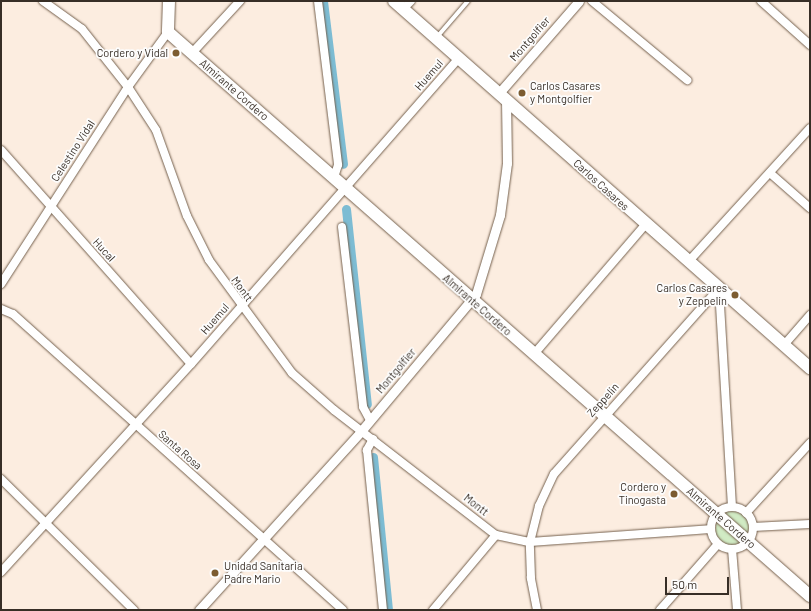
<!DOCTYPE html>
<html>
<head>
<meta charset="utf-8">
<style>
  body { margin:0 }
  #map { position:relative; width:811px; height:611px; overflow:hidden; background:#fcede0; font-family:Barlow,sans-serif }
  div>[style] { position:absolute }
  [style*='--x'] { left:calc(var(--x)*1px); top:calc(var(--y)*1px); width:calc(var(--w)*1px); rotate:calc(var(--a)*1deg) }
  .green>* { inset:0; background:#d1ebc4 }
  .canal>* { height:9px; margin:-4.5px; padding:0 4.5px; transform-origin:4.5px; border-radius:4.5px; background:#7dbcd3 }
  .roads { filter:drop-shadow(0 0 1px #75614e) drop-shadow(0 0 1px #75614e) }
  .service>* { height:4px; margin:-2px; padding:0 2px; transform-origin:2px; border-radius:2px; background:#fff }
  .minor>* { height:8px; margin:-4px; padding:0 4px; transform-origin:4px; border-radius:4px; background:#fff }
  .minor>.ring { margin:-4px; padding:0; box-sizing:content-box; background:none; border:8px solid #fff; border-radius:50% }
  .tertiary>* { height:9px; margin:-4.5px; padding:0 4.5px; transform-origin:4.5px; border-radius:4.5px; background:#fff }
  .primary>* { height:12px; margin:-6px; padding:0 6px; transform-origin:6px; border-radius:6px; background:#fff }
  .dots>* { width:11px; height:11px; translate:-50% -50%; box-sizing:border-box; border:2px solid #fdfdfd; border-radius:50% }
  span { translate:-50% -50%; white-space:nowrap; text-align:center; line-height:1.15; -webkit-text-stroke:3.5px #fdfdfd; paint-order:stroke }
  .street-label { font-size:11px; color:#372e26 }
  .poi-label { font-size:11px; color:#372e26 }
  .right { translate:-100% -50%; text-align:right }
  .left { translate:0 -50%; text-align:left }
  .frame { position:absolute; inset:0; border:2px solid #372e26; pointer-events:none }
  .scale { position:absolute; left:665px; top:577px; width:64px; height:18px; box-sizing:border-box; border:2px solid #372e26; border-top:0; padding-left:5px; font-size:12px; line-height:14px; white-space:nowrap; color:#372e26; -webkit-text-stroke:3px #fdfdfd; paint-order:stroke }
</style>
</head>
<body>
<div id="map">
  <div class="green">
    <div style="clip-path:polygon(731px 510px,747px 516px,751px 527px,747px 538px,720px 514px)"></div>
    <div style="clip-path:polygon(717px 518px,744px 542px,733px 547px,722px 544px,715px 534px)"></div>
  </div>
  <div class="canal">
    <div style="--x:323;--y:1;--w:164;--a:83"></div>
    <div style="--x:346;--y:209;--w:196;--a:83.9"></div>
    <div style="--x:373;--y:457;--w:154;--a:84.4"></div>
  </div>
  <div class="roads">
    <div class="service">
      <div style="--x:437;--y:37;--w:48;--a:-49.3"></div>
    </div>
    <div class="minor">
      <div style="--x:43;--y:1;--w:48;--a:35.7"></div>
      <div style="--x:82;--y:29;--w:74;--a:51.6"></div>
      <div style="--x:128;--y:87;--w:51;--a:56.9"></div>
      <div style="--x:156;--y:130;--w:91;--a:70.2"></div>
      <div style="--x:187;--y:216;--w:49;--a:63.4"></div>
      <div style="--x:209;--y:260;--w:140;--a:53.7"></div>
      <div style="--x:292;--y:373;--w:56;--a:41.4"></div>
      <div style="--x:334;--y:410;--w:205;--a:37.7"></div>
      <div style="--x:318;--y:1;--w:165;--a:83"></div>
      <div style="--x:338;--y:165;--w:13;--a:108"></div>
      <div style="--x:592;--y:1;--w:124;--a:39.7"></div>
      <div style="--x:761;--y:1;--w:66;--a:41.9"></div>
      <div style="--x:403;--y:9;--w:11;--a:-45"></div>
      <div style="--x:192;--y:53;--w:71;--a:-47.3"></div>
      <div style="--x:1;--y:150;--w:286;--a:48.4"></div>
      <div style="--x:770;--y:173;--w:53;--a:41.2"></div>
      <div style="--x:342;--y:227;--w:181;--a:83.3"></div>
      <div style="--x:363;--y:407;--w:15;--a:62"></div>
      <div style="--x:689;--y:261;--w:180;--a:-47.7"></div>
      <div style="--x:1;--y:284;--w:234;--a:-57.2"></div>
      <div style="--x:128;--y:87;--w:68;--a:-54"></div>
      <div style="--x:719;--y:288;--w:219;--a:86.6"></div>
      <div style="--x:1;--y:309;--w:13;--a:23"></div>
      <div style="--x:13;--y:314;--w:443;--a:41.9"></div>
      <div style="--x:784;--y:345;--w:40;--a:-49"></div>
      <div style="--x:534;--y:354;--w:170;--a:-49.3"></div>
      <div style="--x:373;--y:439;--w:13;--a:119"></div>
      <div style="--x:367;--y:450;--w:161;--a:84.3"></div>
      <div style="--x:1;--y:479;--w:187;--a:44.6"></div>
      <div class="ring" style="left:711px;top:507px;width:34px;height:34px"></div>
      <div style="--x:746;--y:513;--w:95;--a:-47.6"></div>
      <div style="--x:753;--y:527;--w:57;--a:-3"></div>
      <div style="--x:732;--y:549;--w:61;--a:85.3"></div>
      <div style="--x:1;--y:572;--w:282;--a:-47.6"></div>
      <div style="--x:191;--y:364;--w:405;--a:-48.8"></div>
      <div style="--x:433;--y:610;--w:98;--a:-50"></div>
      <div style="--x:496;--y:535;--w:35;--a:12"></div>
      <div style="--x:530;--y:542;--w:180;--a:-4.1"></div>
      <div style="--x:537;--y:610;--w:33;--a:-101"></div>
      <div style="--x:531;--y:578;--w:36;--a:-92"></div>
      <div style="--x:530;--y:542;--w:37;--a:-76"></div>
      <div style="--x:539;--y:506;--w:35;--a:-65"></div>
      <div style="--x:554;--y:474;--w:249;--a:-48.4"></div>
      <div style="--x:660;--y:610;--w:88;--a:-48.7"></div>
    </div>
    <div class="tertiary">
      <div style="--x:499;--y:93;--w:122;--a:-49"></div>
      <div style="--x:199;--y:610;--w:243;--a:-47.8"></div>
      <div style="--x:362;--y:430;--w:177;--a:-50"></div>
      <div style="--x:476;--y:294;--w:83;--a:-73.1"></div>
      <div style="--x:500;--y:215;--w:52;--a:-82.3"></div>
      <div style="--x:507;--y:163;--w:63;--a:-90.9"></div>
    </div>
    <div class="primary">
      <div style="--x:169;--y:1;--w:31;--a:92"></div>
      <div style="--x:168;--y:32;--w:855;--a:41.3"></div>
      <div style="--x:394;--y:1;--w:555;--a:41.42"></div>
    </div>
  </div>
  <div class="dots">
    <div style="left:176px;top:53px;background:#7c5c31"></div>
    <div style="left:522px;top:93px;background:#7c5c31"></div>
    <div style="left:735px;top:295px;background:#7c5c31"></div>
    <div style="left:674px;top:494px;background:#7c5c31"></div>
    <div style="left:215px;top:573px;background:#7c5c31"></div>
  </div>
  <div class="street-label">
    <span style="left:530px;top:39px;rotate:-49deg">Montgolfier</span>
    <span style="left:429px;top:75px;rotate:-49deg">Huemul</span>
    <span style="left:234px;top:90px;rotate:41deg">Almirante Cordero</span>
    <span style="left:73px;top:151px;rotate:-57deg">Celestino Vidal</span>
    <span style="left:601px;top:185px;rotate:42deg">Carlos Casares</span>
    <span style="left:104px;top:250px;rotate:48deg">Hucal</span>
    <span style="left:242px;top:289px;rotate:54deg">Montt</span>
    <span style="left:477px;top:305px;rotate:41deg">Almirante Cordero</span>
    <span style="left:215px;top:319px;rotate:-49deg">Huemul</span>
    <span style="left:396px;top:371px;rotate:-50deg">Montgolfier</span>
    <span style="left:603px;top:400px;rotate:-48deg">Zeppelin</span>
    <span style="left:180px;top:450px;rotate:41deg">Santa Rosa</span>
    <span style="left:476px;top:505px;rotate:38deg">Montt</span>
    <span style="left:721px;top:518px;rotate:41deg">Almirante Cordero</span>
  </div>
  <div class="poi-label">
    <span class="right" style="left:168px;top:53px">Cordero y Vidal</span>
    <span class="left" style="left:530px;top:93px">Carlos Casares<br>y Montgolfier</span>
    <span class="right" style="left:727px;top:295px">Carlos Casares<br>y Zeppelin</span>
    <span class="right" style="left:666px;top:494px">Cordero y<br>Tinogasta</span>
    <span class="left" style="left:224px;top:573px">Unidad Sanitaria<br>Padre Mario</span>
  </div>
  <div class="frame"></div>
  <div class="scale">50 m</div>
</div>
</body>
</html>
